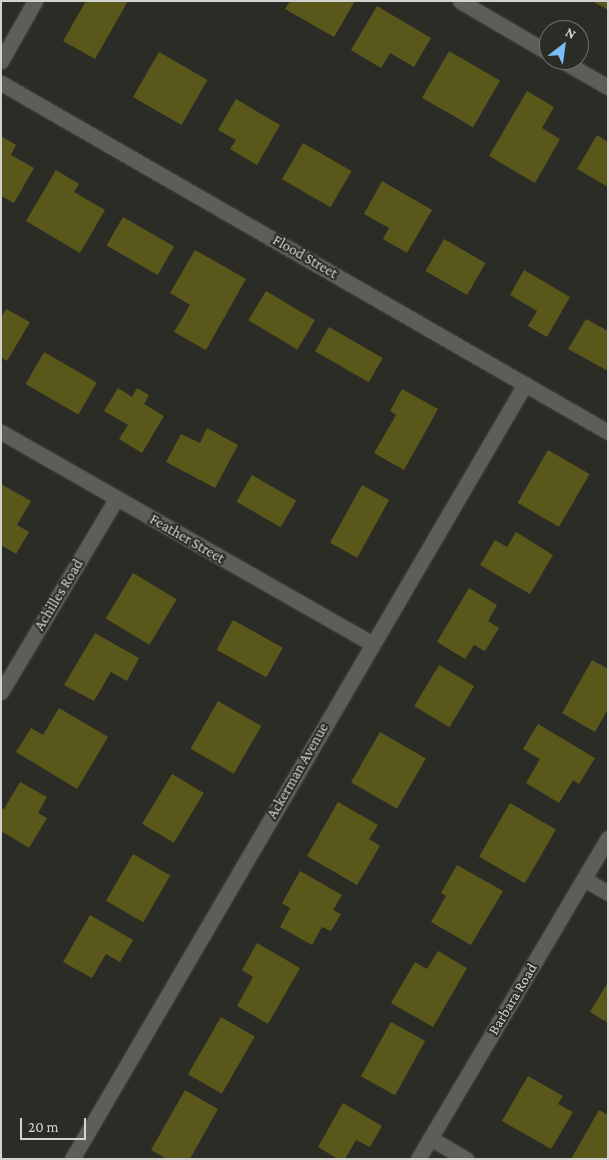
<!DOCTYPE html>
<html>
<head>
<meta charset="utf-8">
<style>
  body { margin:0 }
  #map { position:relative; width:609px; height:1160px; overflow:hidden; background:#2c2c27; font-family:"Crimson Pro",serif }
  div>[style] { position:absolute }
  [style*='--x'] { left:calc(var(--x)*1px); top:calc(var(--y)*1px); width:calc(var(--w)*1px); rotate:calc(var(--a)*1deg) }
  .building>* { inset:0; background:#59571a; transform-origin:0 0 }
  .roads { filter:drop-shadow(0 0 1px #494945) drop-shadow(0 0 1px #494945) }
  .minor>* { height:15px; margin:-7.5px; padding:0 7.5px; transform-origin:7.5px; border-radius:7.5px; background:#5e5e58 }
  span { translate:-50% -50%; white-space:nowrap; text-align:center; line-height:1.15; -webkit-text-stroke:4px #2c2c27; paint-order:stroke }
  .street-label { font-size:15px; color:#d2d2cf }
  .frame { position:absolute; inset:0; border:2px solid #d2d2cf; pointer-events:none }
  .north { position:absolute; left:539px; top:20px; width:50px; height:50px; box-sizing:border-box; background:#2c2c27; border:1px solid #6e6e6a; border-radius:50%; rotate:30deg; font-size:14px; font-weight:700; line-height:20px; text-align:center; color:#d2d2cf }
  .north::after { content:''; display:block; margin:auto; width:18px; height:22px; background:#78bff8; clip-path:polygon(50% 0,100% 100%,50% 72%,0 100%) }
  .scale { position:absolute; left:20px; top:1118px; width:66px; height:22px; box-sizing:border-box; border:2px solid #d2d2cf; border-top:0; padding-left:6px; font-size:15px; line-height:18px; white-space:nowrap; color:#d2d2cf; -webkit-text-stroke:4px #2c2c27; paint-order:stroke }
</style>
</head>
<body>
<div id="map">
  <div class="building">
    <div style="clip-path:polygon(86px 1px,128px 1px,95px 59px,63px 41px)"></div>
    <div style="clip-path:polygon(290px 1px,355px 1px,334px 37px,285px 9px)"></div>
    <div style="clip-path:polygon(592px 1px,608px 1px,608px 10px)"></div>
    <div style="clip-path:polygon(377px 6px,431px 38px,414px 67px,390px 53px,381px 68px,351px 50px)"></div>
    <div style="left:449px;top:51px;width:59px;height:54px;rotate:30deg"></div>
    <div style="left:159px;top:52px;width:56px;height:52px;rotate:30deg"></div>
    <div style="clip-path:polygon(527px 91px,554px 107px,542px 128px,560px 139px,535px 183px,489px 156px)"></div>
    <div style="clip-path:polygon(236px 99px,280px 125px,257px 165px,230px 149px,236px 140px,218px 130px)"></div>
    <div style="clip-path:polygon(597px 135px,608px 142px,608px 187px,577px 169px)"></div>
    <div style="clip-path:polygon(1px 136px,16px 145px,11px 155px,34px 168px,14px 203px,1px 196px)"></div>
    <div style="left:303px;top:143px;width:56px;height:42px;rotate:30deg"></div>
    <div style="clip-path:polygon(56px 170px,79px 184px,74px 192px,105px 210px,80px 253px,26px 221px)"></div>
    <div style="clip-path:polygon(382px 181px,432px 210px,407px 253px,383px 239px,389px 228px,364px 214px)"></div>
    <div style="left:123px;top:217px;width:59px;height:33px;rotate:30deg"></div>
    <div style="left:444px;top:239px;width:48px;height:37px;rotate:30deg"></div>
    <div style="clip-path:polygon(195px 250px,246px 279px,206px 350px,174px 332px,190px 305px,170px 293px)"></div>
    <div style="clip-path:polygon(524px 270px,570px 297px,547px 337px,528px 326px,537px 311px,510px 295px)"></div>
    <div style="left:266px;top:291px;width:57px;height:34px;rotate:31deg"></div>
    <div style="clip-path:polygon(6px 309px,30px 322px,7px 361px,1px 357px,1px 318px)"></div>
    <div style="clip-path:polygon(586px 319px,608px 331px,608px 371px,568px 349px)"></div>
    <div style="left:329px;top:327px;width:62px;height:28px;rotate:30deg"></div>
    <div style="left:44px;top:352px;width:61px;height:37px;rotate:30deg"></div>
    <div style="clip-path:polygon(118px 388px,132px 397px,137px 388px,149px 395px,144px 404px,164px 416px,142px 453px,119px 439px,128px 425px,104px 411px)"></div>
    <div style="clip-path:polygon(402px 389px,438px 409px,404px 470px,374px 453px,396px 415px,390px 411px)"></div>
    <div style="clip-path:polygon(207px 428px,238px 445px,215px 488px,166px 462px,181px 434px,200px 443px)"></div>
    <div style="left:548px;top:450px;width:48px;height:61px;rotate:30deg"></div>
    <div style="left:252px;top:475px;width:51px;height:31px;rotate:30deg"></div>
    <div style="clip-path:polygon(1px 484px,31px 501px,17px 525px,29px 532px,16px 554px,1px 545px)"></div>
    <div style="left:362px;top:485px;width:31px;height:66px;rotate:29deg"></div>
    <div style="clip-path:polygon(516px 532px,553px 555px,530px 594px,480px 565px,495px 540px,507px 547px)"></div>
    <div style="left:133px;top:573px;width:51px;height:53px;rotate:31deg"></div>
    <div style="clip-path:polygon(469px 588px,497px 605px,488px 621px,499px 628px,485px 651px,474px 645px,465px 659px,437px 642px)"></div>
    <div style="left:233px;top:620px;width:57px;height:34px;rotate:29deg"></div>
    <div style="clip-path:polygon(95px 633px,139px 658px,127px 681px,111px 672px,94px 701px,64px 685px)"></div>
    <div style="clip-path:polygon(592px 660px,608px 669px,608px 709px,595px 732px,562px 713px)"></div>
    <div style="left:439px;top:665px;width:41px;height:48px;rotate:31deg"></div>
    <div style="left:218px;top:701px;width:50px;height:55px;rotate:30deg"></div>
    <div style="clip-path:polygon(59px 708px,108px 737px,77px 789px,16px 752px,31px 728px,43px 735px)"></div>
    <div style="clip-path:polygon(538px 724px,595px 758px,579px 784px,573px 780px,559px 803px,526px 783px,540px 759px,523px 749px)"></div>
    <div style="left:380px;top:732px;width:53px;height:58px;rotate:30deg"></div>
    <div style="left:172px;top:774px;width:37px;height:58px;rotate:31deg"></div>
    <div style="clip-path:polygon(20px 782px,47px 797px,38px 813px,47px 818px,29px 848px,1px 831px,1px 808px,4px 809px)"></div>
    <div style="clip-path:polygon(338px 802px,378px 825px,369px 839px,380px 846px,357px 885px,307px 856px)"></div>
    <div style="left:510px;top:803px;width:53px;height:62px;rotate:30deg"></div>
    <div style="left:133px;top:854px;width:43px;height:54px;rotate:30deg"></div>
    <div style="clip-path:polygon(457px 865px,503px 891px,471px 945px,431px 922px,446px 896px,441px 893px)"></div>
    <div style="clip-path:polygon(300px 871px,342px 895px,333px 910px,341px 914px,331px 931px,322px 927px,312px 945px,280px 927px,290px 908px,282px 903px)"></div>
    <div style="clip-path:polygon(90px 915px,133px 940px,120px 962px,106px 954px,92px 978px,63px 962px)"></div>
    <div style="clip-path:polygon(257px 943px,300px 968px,268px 1024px,237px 1006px,253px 977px,242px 970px)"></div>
    <div style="clip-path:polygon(438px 951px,467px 968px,433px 1027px,391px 1003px,415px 962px,427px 969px)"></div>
    <div style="clip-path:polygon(608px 982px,608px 1023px,590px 1012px)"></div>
    <div style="left:221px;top:1017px;width:39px;height:66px;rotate:30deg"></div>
    <div style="left:391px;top:1022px;width:39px;height:62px;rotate:29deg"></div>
    <div style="clip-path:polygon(528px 1076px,563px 1096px,558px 1104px,573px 1112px,551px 1149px,502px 1121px)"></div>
    <div style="clip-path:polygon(185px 1090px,218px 1109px,190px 1159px,167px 1159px,151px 1150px)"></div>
    <div style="clip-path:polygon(343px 1103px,382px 1126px,370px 1147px,356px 1140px,345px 1159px,338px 1159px,318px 1147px)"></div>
    <div style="clip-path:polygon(599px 1110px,608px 1115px,608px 1159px,571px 1159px)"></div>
  </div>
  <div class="roads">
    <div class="minor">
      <div style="--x:460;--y:1;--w:103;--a:30.3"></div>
      <div style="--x:561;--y:60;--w:54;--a:29.9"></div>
      <div style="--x:1;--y:61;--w:69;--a:-60.5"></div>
      <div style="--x:1;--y:83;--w:700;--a:29.9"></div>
      <div style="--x:1;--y:432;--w:428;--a:29.7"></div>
      <div style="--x:1;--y:692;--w:225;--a:-59.2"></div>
      <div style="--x:584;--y:879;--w:28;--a:30"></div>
      <div style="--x:430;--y:1138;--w:42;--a:30.3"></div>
      <div style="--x:72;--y:1159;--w:898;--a:-59.69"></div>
      <div style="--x:418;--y:1159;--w:373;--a:-59.4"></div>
    </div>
  </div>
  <div class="street-label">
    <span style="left:305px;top:257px;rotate:30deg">Flood Street</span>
    <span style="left:187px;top:539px;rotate:30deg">Feather Street</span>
    <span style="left:59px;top:595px;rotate:-59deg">Achilles Road</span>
    <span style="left:298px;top:771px;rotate:-60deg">Ackerman Avenue</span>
    <span style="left:513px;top:999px;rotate:-59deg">Barbara Road</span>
  </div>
  <div class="frame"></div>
  <div class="north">N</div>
  <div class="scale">20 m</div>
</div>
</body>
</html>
